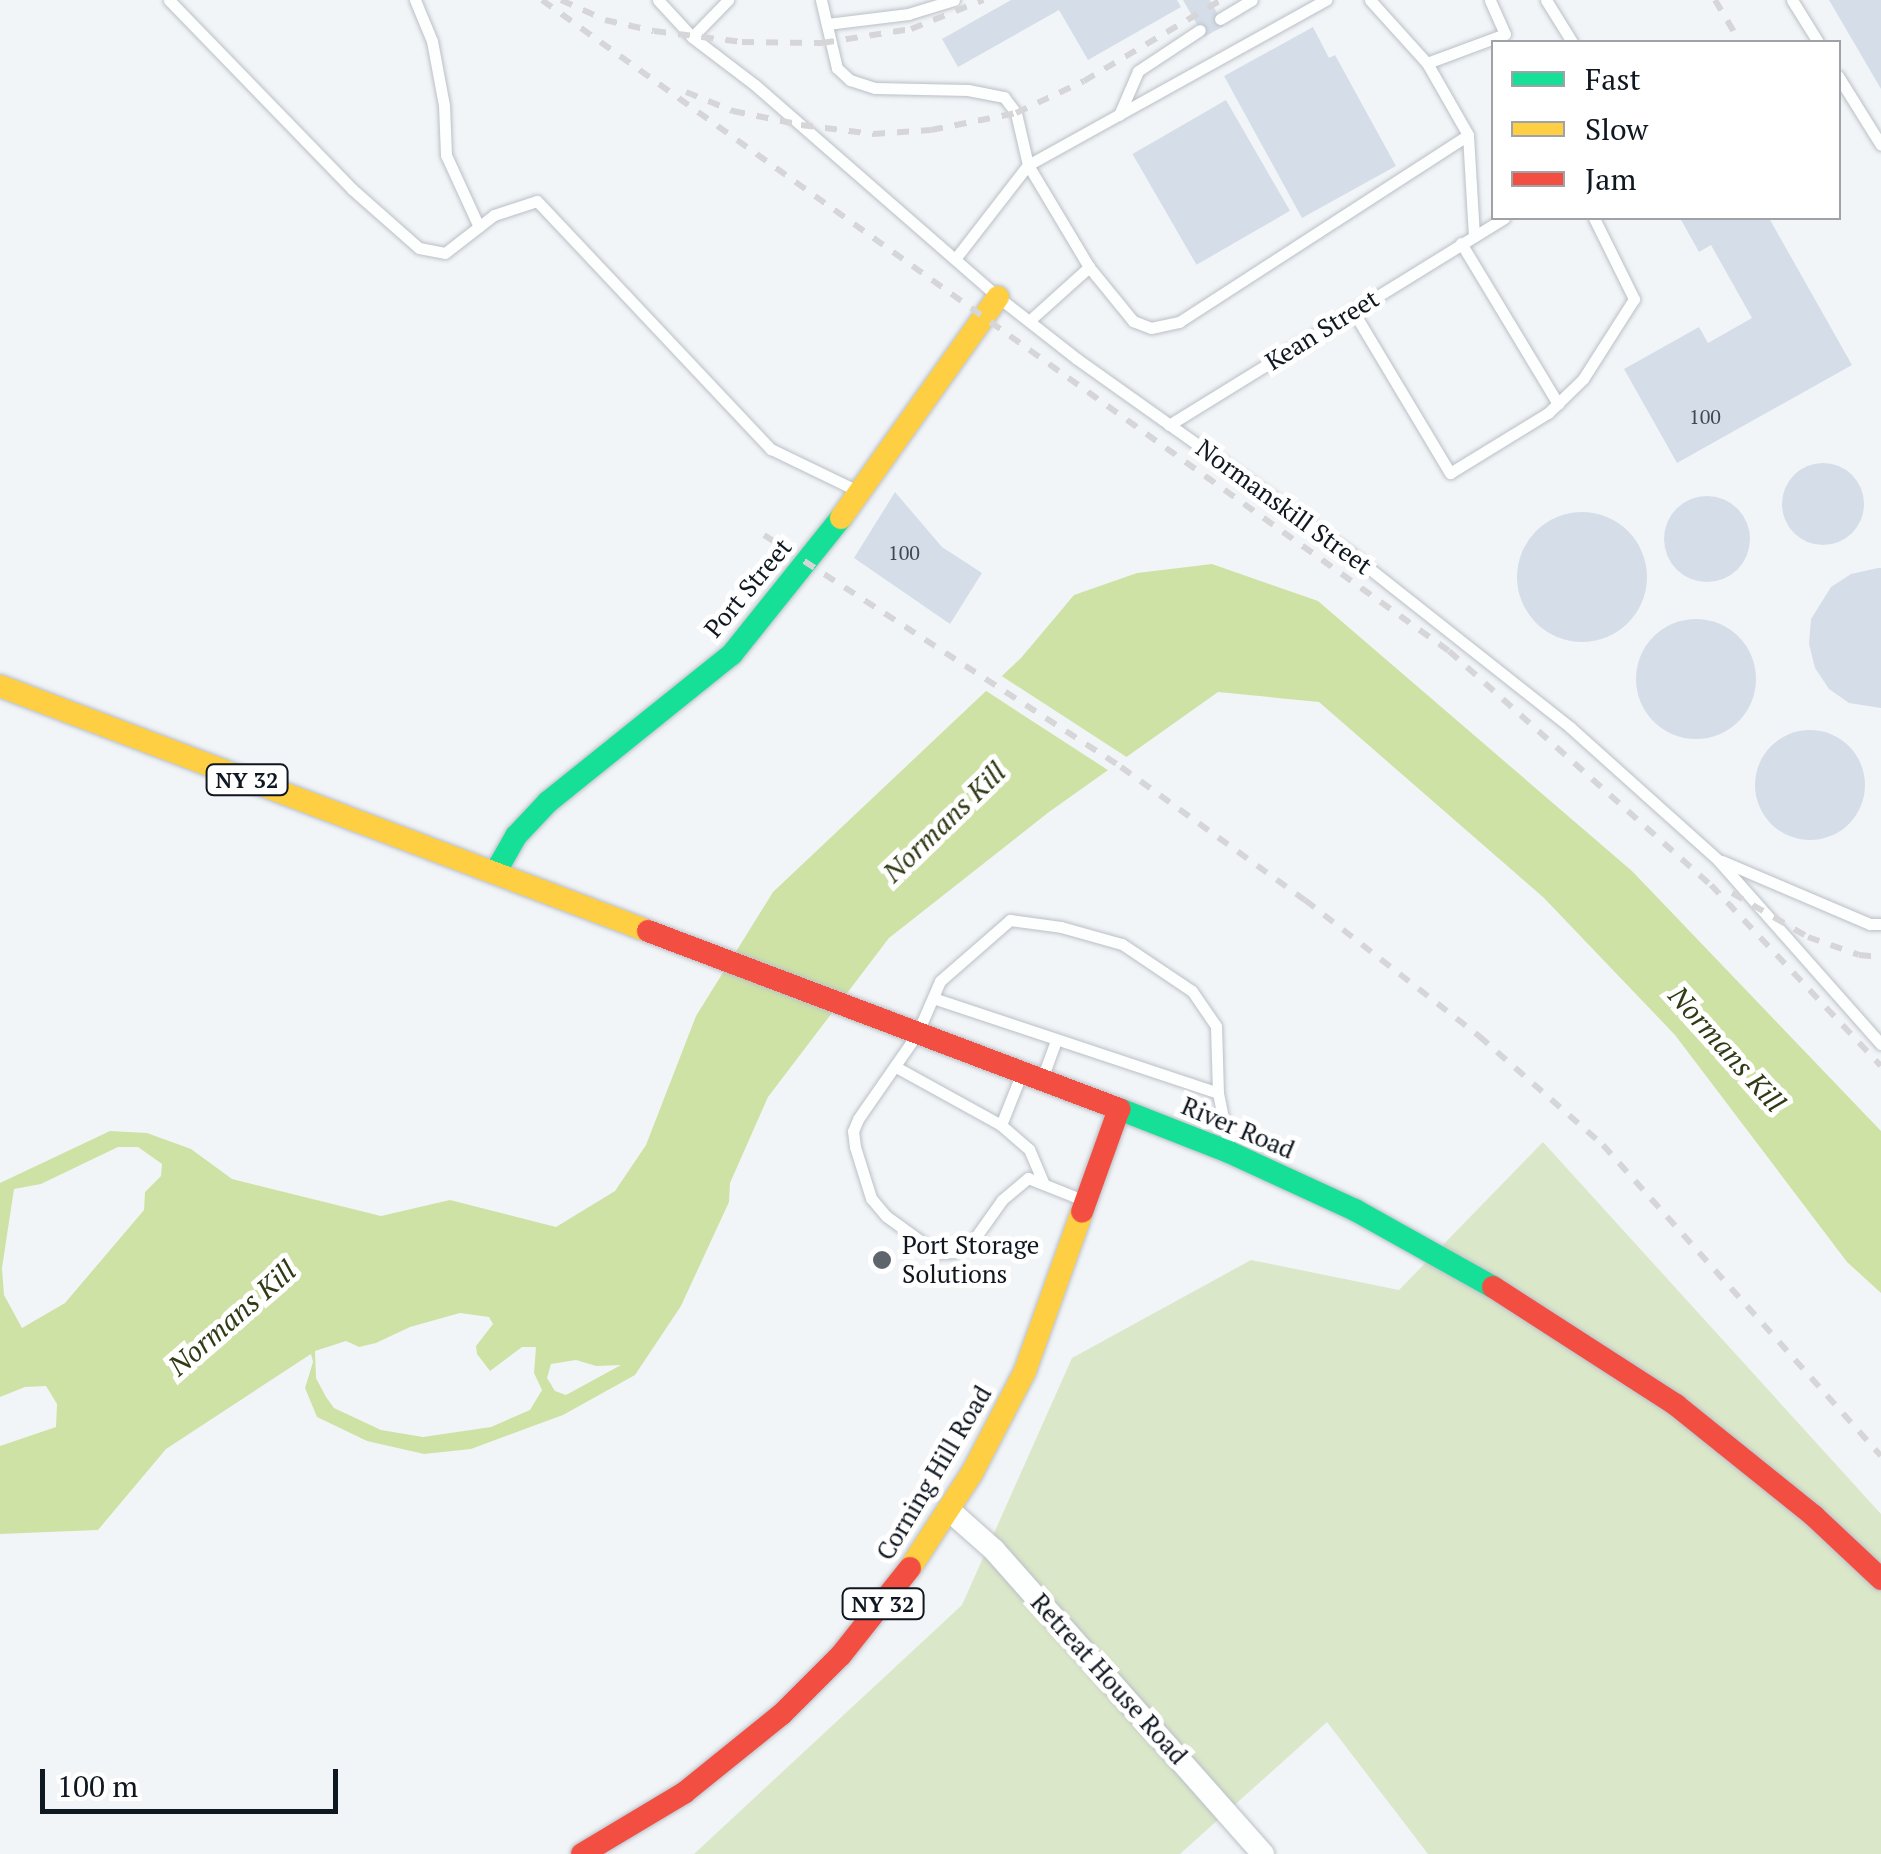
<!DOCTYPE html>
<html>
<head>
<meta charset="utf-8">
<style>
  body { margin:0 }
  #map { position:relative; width:1881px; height:1854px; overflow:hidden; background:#f2f5f8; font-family:"PT Serif",serif }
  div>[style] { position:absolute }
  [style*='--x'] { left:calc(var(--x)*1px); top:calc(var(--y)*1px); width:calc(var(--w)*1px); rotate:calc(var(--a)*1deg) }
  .green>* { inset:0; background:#dbe7c9 }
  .water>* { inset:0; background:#cee2a5 }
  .pier>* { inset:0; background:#f2f5f8; transform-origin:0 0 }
  .building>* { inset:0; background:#d5dee8; transform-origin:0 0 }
  .round { border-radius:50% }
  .roads { filter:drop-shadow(0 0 2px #bac0c6) drop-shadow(0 0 2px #bac0c6) }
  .lane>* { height:11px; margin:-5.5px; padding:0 5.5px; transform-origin:5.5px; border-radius:5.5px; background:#fdfefe }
  .street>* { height:22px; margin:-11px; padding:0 11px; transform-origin:11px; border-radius:11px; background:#fdfefe }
  .fast>* { height:22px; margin:-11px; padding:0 11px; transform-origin:11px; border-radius:11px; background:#16e098 }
  .slow>* { height:22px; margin:-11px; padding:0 11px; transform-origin:11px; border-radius:11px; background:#ffcf43 }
  .jam>* { height:22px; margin:-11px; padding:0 11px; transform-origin:11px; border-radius:11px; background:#f24e42 }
  .rail>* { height:6px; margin-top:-3px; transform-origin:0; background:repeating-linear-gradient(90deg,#d6d6d8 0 12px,transparent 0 24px) }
  .dots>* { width:28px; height:28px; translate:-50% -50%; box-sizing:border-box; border:5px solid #fff; border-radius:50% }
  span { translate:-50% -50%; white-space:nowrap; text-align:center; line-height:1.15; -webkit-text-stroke:10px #fff; paint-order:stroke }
  .number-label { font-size:20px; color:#404952 }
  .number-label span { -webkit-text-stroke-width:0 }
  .shield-label span { padding:2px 8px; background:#fff; border:2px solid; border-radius:8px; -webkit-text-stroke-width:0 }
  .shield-label { font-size:22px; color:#0f1720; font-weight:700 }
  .street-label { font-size:25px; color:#0f1720 }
  .poi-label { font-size:25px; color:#0f1720 }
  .left { translate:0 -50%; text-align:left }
  .water-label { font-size:28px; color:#303b16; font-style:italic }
  .legend { position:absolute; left:1491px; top:40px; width:350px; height:180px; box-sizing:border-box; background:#fff; border:2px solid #9fa2a6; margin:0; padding:12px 18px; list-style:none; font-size:30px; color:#0f1720 }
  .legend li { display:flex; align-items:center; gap:20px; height:50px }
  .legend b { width:50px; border:2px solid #9fa2a6 }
  .scale { position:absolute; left:40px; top:1769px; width:298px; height:45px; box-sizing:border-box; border:5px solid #0f1720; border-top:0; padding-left:12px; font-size:30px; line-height:35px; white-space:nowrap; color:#0f1720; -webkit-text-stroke:8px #fff; paint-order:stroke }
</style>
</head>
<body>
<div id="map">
  <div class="green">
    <div style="clip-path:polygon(1543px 1142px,1881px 1514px,1881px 1854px,1428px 1854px,1327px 1722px,1180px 1854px,694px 1854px,962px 1605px,1072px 1358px,1251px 1260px,1399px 1290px)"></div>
  </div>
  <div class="water">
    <div style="clip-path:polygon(evenodd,1212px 564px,1318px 601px,1632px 871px,1881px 1131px,1881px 1293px,1847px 1262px,1675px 1035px,1544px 898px,1319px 702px,1218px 692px,1049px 812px,889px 938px,768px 1097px,730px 1183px,729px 1202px,681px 1306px,635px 1375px,563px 1415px,471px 1449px,424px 1454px,367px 1441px,317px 1417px,305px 1388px,313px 1362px,311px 1354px,166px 1449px,98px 1530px,0 1534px,0 1446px,56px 1427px,57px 1404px,46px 1386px,25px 1387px,0 1397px,0 1183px,110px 1131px,147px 1133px,191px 1149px,232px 1179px,381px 1216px,450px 1200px,556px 1227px,615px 1191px,646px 1145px,696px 1016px,773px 892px,1021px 658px,1074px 595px,1137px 573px,1212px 564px,118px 1147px,138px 1147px,162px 1164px,161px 1176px,145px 1192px,144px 1210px,65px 1303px,22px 1328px,4px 1295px,2px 1268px,14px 1189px,41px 1184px,118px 1147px,1212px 564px,460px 1313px,489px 1317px,493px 1324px,476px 1346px,477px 1354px,490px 1371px,522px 1347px,536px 1347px,534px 1373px,542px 1390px,530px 1410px,491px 1427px,423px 1437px,381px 1430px,334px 1408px,326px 1397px,316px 1378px,315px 1351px,346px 1341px,359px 1347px,376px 1343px,410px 1327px,460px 1313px,1212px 564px,576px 1360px,596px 1366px,621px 1365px,566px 1395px,555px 1391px,547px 1378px,551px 1364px,576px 1360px)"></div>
  </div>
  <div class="pier">
    <div style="left:997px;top:673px;width:159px;height:21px;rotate:33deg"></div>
  </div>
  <div class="building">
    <div style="clip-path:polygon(1011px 0,1177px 0,1181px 7px,1088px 60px,1059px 10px,958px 67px,942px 39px)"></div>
    <div style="clip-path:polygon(1183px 0,1210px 0,1224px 26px,1204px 37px)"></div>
    <div style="clip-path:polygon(1829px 0,1881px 0,1881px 89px)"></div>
    <div style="clip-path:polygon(1313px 27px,1329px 58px,1335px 55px,1396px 166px,1302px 218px,1224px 76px)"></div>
    <div style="left:1226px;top:100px;width:128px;height:108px;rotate:60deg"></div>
    <div style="clip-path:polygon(1680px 218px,1769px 218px,1852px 365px,1677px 463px,1624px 369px,1699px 327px,1708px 343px,1752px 318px,1711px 245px,1699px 252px)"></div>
    <div class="round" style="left:1782px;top:463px;width:82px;height:82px"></div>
    <div style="clip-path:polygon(895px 492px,942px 547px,982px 573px,950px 624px,854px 558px)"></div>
    <div class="round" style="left:1664px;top:496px;width:86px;height:86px"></div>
    <div class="round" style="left:1517px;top:512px;width:130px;height:130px"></div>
    <div style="clip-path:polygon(1878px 568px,1881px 568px,1881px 708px,1849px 703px,1829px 689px,1815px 668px,1809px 644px,1811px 619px,1831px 587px,1851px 574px)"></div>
    <div class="round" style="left:1636px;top:619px;width:120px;height:120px"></div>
    <div class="round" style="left:1755px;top:730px;width:110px;height:110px"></div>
  </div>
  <div class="roads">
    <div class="lane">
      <div style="--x:169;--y:0;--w:263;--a:45.9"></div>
      <div style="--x:352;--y:189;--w:89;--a:41.4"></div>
      <div style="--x:419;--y:248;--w:26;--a:11"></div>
      <div style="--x:445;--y:253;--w:62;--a:-37.8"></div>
      <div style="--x:494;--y:215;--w:45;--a:-18"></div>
      <div style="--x:537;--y:201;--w:341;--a:46.7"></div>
      <div style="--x:771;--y:449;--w:97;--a:25.8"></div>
      <div style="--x:415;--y:0;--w:44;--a:67.5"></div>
      <div style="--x:432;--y:41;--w:65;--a:79.4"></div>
      <div style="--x:444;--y:105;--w:50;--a:87.7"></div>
      <div style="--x:446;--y:155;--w:79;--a:65.4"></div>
      <div style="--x:658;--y:0;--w:50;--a:47.4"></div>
      <div style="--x:692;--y:37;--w:79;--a:37.3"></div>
      <div style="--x:755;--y:85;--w:322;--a:41.1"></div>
      <div style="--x:998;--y:297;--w:100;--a:38.1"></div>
      <div style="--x:1077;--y:359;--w:336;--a:35.4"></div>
      <div style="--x:1351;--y:554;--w:280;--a:38.3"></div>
      <div style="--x:1571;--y:728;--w:198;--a:41.9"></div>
      <div style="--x:1718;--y:860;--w:246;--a:48.5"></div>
      <div style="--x:821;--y:0;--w:70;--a:76.8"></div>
      <div style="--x:837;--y:68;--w:18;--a:43"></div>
      <div style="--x:850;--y:80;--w:26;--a:18"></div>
      <div style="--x:875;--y:88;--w:93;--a:1.2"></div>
      <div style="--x:968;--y:90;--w:37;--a:11"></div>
      <div style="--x:1004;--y:97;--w:20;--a:53"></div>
      <div style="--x:1016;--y:113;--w:53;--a:77"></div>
      <div style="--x:1028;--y:165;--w:341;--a:-29"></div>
      <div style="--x:1370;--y:0;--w:85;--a:47.9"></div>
      <div style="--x:1427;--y:63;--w:83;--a:60.3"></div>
      <div style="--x:1546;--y:0;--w:49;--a:58.2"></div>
      <div style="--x:1792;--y:0;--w:49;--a:58.2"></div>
      <div style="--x:1220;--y:19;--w:37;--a:-31"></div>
      <div style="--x:827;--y:24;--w:82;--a:-7"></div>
      <div style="--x:908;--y:14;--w:48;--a:-16.9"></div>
      <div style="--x:692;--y:37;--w:52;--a:-45.8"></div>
      <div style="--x:1427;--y:63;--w:83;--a:-20.4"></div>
      <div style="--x:1505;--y:34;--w:37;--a:-114"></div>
      <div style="--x:1838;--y:76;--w:81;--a:58.1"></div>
      <div style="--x:1119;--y:115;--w:48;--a:-66.6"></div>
      <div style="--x:1138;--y:71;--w:74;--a:-33.5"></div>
      <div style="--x:1461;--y:243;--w:188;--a:58.9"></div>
      <div style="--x:955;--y:259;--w:119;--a:-52.2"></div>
      <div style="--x:1028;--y:165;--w:119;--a:59.1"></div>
      <div style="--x:1353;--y:311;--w:189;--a:59.1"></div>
      <div style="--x:1450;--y:473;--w:115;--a:-31.5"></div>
      <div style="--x:1548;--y:413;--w:49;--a:-44.2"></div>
      <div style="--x:1583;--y:379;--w:95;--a:-57.5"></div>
      <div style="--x:1634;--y:299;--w:90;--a:-116.3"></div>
      <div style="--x:1029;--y:321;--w:81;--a:-42"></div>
      <div style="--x:1089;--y:267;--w:70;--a:50.8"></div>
      <div style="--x:1133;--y:321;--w:19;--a:21"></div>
      <div style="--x:1151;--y:328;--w:29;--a:-12"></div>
      <div style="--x:1179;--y:322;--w:344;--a:-32.9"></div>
      <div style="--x:1468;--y:135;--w:100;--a:86.6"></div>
      <div style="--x:1169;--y:425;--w:394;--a:-31.7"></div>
      <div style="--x:1722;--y:861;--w:161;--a:23.1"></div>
      <div style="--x:1870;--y:924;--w:11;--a:0"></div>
      <div style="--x:933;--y:998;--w:300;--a:18.4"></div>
      <div style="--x:896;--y:1067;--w:120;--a:28.9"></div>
      <div style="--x:1001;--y:1125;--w:52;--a:-68.4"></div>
      <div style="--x:1043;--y:1076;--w:38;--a:-70"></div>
      <div style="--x:1001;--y:1125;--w:37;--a:41"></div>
      <div style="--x:1029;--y:1149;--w:36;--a:67"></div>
      <div style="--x:1083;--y:1200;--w:59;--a:-158.2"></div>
      <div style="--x:1028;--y:1178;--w:34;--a:140"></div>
      <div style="--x:1002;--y:1200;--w:52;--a:125.5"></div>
      <div style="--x:972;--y:1242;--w:21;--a:151"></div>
      <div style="--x:954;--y:1252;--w:17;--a:177"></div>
      <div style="--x:937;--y:1253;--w:63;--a:-144"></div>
      <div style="--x:886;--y:1216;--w:23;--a:-130"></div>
      <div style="--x:871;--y:1198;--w:53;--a:-107.4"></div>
      <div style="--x:855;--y:1147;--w:16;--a:-97"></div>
      <div style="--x:853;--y:1131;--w:13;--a:-67"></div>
      <div style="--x:858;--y:1119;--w:103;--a:-55.2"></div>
      <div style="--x:917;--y:1034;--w:58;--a:-66.5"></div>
      <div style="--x:940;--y:981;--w:93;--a:-41.1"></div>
      <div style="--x:1010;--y:920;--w:51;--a:7.8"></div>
      <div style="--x:1061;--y:927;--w:63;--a:15.6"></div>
      <div style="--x:1122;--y:944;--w:84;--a:33.9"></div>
      <div style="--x:1192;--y:991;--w:42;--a:55.6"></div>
      <div style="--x:1216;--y:1026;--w:67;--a:88.3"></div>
      <div style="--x:1218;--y:1093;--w:55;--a:78.5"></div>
    </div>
    <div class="street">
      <div style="--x:949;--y:1510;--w:60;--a:41.6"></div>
      <div style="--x:994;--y:1550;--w:406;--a:48.5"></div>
    </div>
    <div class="fast">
      <div style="--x:495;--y:873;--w:43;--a:-60.4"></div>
      <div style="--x:516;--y:836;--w:47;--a:-46.7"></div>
      <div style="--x:548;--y:802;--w:236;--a:-38.8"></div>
      <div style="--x:732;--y:654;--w:174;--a:-51.3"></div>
      <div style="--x:1119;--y:1109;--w:118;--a:21.4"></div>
      <div style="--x:1229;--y:1152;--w:139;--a:24.7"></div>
      <div style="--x:1355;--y:1210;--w:158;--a:29.2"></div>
    </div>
    <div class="slow">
      <div style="--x:841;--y:518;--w:271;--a:-54.6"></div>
      <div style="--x:0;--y:686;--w:693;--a:20.71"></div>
      <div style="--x:910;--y:1568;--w:113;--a:-56.9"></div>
      <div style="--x:972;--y:1473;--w:115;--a:-62.5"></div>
      <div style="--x:1025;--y:1371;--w:169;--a:-70.3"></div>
    </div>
    <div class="jam">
      <div style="--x:648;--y:931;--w:504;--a:20.7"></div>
      <div style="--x:1119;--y:1109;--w:109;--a:109.8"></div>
      <div style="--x:1493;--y:1287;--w:218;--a:32.8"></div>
      <div style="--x:1676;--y:1405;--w:177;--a:38.8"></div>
      <div style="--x:1814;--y:1516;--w:92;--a:43.2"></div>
      <div style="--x:582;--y:1854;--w:119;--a:-30.9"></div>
      <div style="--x:684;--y:1793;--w:126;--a:-38.9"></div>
      <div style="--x:782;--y:1714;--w:83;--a:-45"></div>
      <div style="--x:841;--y:1655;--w:111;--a:-51.6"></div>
    </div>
  </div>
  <div class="rail">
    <div style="--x:542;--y:0;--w:1116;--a:35.67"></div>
    <div style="--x:1449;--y:651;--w:351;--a:41.8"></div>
    <div style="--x:1711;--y:885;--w:248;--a:46.8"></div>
    <div style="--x:561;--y:0;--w:48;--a:24.4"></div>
    <div style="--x:605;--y:20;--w:50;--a:12.7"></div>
    <div style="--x:654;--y:31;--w:89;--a:7.1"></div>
    <div style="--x:742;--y:42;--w:80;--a:0.7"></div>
    <div style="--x:822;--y:43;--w:90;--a:-8.9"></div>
    <div style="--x:911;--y:29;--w:78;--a:-21.9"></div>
    <div style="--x:1715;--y:0;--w:49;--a:59.2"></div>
    <div style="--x:686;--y:92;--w:51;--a:22"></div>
    <div style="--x:733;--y:111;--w:69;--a:11.6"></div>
    <div style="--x:801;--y:125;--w:73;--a:7.1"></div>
    <div style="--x:873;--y:134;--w:58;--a:-3.9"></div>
    <div style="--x:931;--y:130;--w:87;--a:-11.3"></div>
    <div style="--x:1016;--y:113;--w:75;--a:-25.2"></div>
    <div style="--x:1084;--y:81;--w:159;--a:-30.6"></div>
    <div style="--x:764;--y:535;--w:426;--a:33"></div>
    <div style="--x:1121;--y:767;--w:227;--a:35.9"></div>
    <div style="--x:1305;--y:900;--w:221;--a:38"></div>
    <div style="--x:1479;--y:1036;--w:165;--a:41.3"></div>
    <div style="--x:1603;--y:1145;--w:417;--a:48.2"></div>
    <div style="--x:1732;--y:893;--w:88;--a:30.1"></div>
    <div style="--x:1808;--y:937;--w:54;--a:19.4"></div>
    <div style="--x:1859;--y:955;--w:22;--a:5"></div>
  </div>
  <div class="dots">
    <div style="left:882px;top:1260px;background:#5e656c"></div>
  </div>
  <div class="number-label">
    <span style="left:1705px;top:416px">100</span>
    <span style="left:904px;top:552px">100</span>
  </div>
  <div class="shield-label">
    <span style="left:247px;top:780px">NY 32</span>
    <span style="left:883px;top:1604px">NY 32</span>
  </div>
  <div class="street-label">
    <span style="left:1322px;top:330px;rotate:-32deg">Kean Street</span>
    <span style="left:1284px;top:507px;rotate:36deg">Normanskill Street</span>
    <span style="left:748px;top:588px;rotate:-50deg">Port Street</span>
    <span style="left:1238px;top:1128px;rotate:23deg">River Road</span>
    <span style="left:934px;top:1473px;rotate:-59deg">Corning Hill Road</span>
    <span style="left:1109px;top:1679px;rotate:48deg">Retreat House Road</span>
  </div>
  <div class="poi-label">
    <span class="left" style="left:902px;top:1260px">Port Storage<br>Solutions</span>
  </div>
  <div class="water-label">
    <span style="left:944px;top:822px;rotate:-44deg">Normans Kill</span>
    <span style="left:1727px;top:1049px;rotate:48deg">Normans Kill</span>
    <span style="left:232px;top:1318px;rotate:-41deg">Normans Kill</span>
  </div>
  <ul class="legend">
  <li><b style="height:12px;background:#16e098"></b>Fast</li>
  <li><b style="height:12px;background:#ffcf43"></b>Slow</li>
  <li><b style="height:12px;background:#f24e42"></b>Jam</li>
  </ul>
  <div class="scale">100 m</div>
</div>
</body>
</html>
